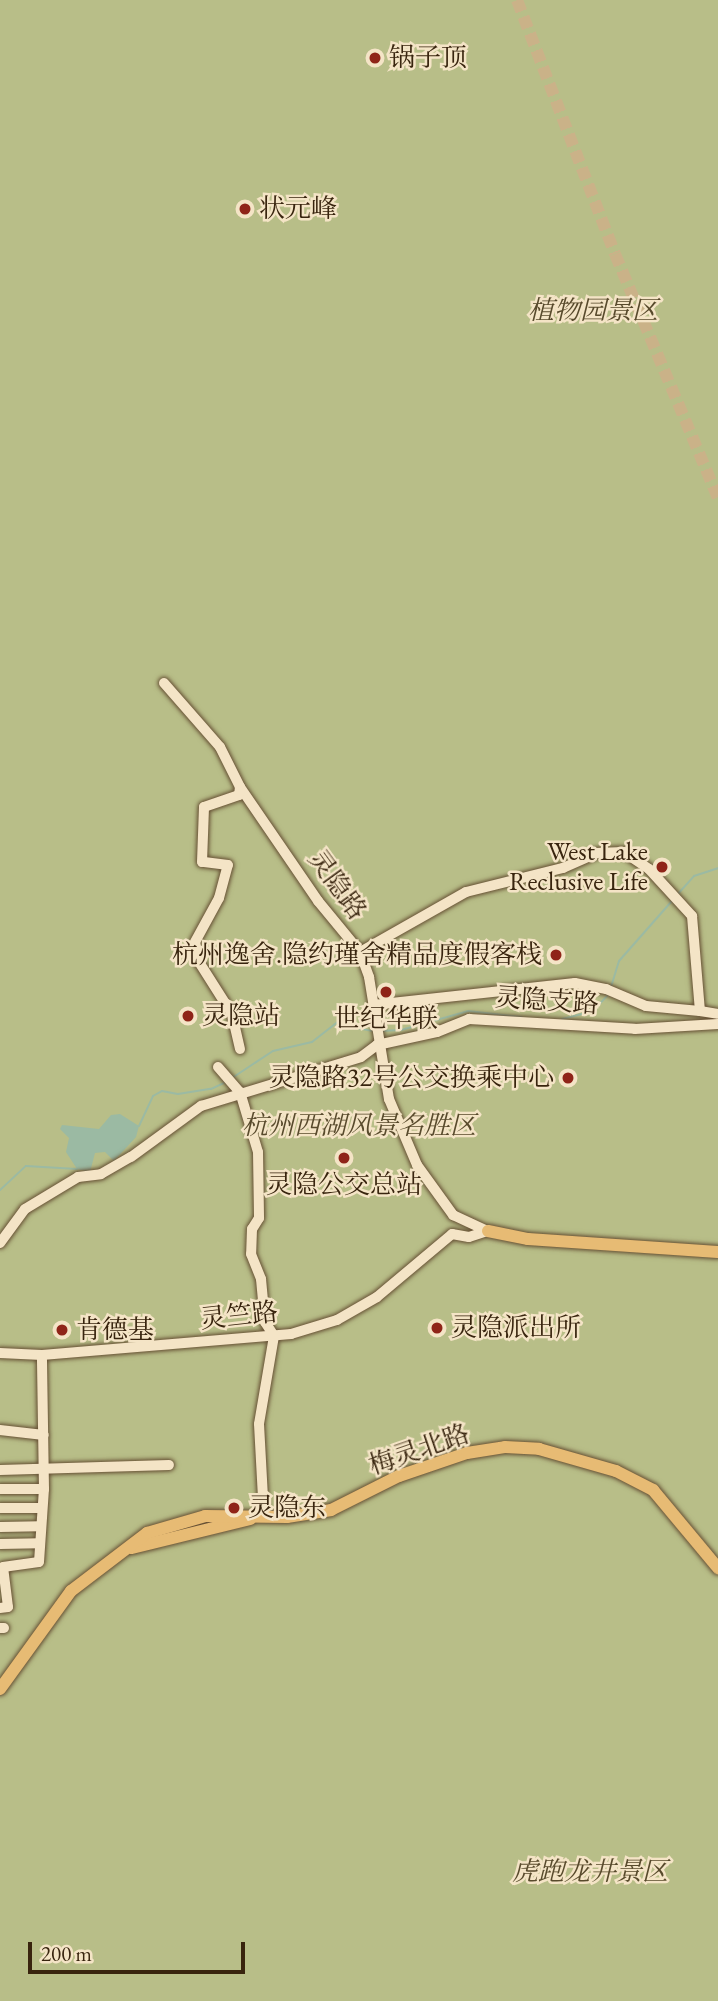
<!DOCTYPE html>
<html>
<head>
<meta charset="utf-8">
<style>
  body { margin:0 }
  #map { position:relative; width:718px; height:2001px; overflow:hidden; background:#eed6a7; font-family:"EB Garamond","Noto Serif SC",serif }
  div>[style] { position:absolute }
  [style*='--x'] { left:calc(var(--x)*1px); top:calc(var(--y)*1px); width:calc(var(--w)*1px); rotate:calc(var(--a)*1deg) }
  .green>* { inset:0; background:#b8be88; transform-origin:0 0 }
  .water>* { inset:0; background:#9bbaa3 }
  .stream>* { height:2px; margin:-1px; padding:0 1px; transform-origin:1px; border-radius:1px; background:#9bbaa3 }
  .major-tunnel>* { height:12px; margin-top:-6px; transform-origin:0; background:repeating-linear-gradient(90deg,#cab288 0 12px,transparent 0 18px) }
  .roads { filter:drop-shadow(0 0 2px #665034) drop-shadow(0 0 2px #665034) }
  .minor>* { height:10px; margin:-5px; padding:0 5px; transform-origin:5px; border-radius:5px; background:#f4e4c6 }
  .major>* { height:12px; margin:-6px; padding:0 6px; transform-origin:6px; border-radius:6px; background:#e7bb74 }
  .dots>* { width:19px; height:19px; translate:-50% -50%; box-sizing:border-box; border:4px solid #f4e4c6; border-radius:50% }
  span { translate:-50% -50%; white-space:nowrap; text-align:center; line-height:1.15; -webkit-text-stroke:5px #f4e4c6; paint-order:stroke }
  .poi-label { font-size:26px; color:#38240e }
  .left { translate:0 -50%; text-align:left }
  .right { translate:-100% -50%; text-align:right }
  .park-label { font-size:26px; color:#584a2c; font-style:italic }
  .street-label { font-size:26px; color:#38240e }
  .scale { position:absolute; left:28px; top:1942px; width:217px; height:32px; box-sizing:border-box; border:4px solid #38240e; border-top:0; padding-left:9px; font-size:21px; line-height:24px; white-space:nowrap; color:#38240e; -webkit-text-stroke:5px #f4e4c6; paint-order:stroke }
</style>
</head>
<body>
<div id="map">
  <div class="green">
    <div style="left:0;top:0;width:718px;height:2001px"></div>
  </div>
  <div class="water">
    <div style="clip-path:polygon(120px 1114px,139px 1126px,136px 1137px,114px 1161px,105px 1152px,95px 1153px,90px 1172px,77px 1169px,66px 1152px,69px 1138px,60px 1129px,62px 1125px,99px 1129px,111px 1115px)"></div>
  </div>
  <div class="stream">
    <div style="--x:677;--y:895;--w:25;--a:-48"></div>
    <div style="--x:694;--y:876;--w:25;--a:-18"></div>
    <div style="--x:611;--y:987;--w:27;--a:-73"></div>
    <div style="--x:619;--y:961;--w:79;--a:-48.6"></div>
    <div style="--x:562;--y:1019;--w:32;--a:-14"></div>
    <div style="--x:593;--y:1011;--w:21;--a:-47"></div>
    <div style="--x:381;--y:1031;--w:20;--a:-3"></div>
    <div style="--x:401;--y:1030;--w:70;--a:-15.8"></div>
    <div style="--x:468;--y:1011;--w:54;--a:6.3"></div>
    <div style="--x:232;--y:1078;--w:49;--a:-33.4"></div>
    <div style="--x:273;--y:1051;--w:40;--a:-13"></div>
    <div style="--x:312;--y:1042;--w:41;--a:-38"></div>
    <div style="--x:344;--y:1017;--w:17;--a:40"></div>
    <div style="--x:357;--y:1028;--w:15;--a:11"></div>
    <div style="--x:139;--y:1126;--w:33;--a:-65"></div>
    <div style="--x:153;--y:1096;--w:10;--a:-29"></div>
    <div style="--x:162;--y:1091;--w:16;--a:11"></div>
    <div style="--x:178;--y:1094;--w:33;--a:-9"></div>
    <div style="--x:211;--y:1089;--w:14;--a:-25"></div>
    <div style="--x:0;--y:1190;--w:35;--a:-43"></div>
    <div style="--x:26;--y:1166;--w:51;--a:3.4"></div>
  </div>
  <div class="major-tunnel">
    <div style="--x:517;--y:0;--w:272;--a:68.9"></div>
    <div style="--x:615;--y:254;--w:265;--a:67.1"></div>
  </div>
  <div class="roads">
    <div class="minor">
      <div style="--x:164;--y:683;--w:85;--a:48.8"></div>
      <div style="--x:220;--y:747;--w:45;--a:63.4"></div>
      <div style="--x:240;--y:787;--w:138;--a:55.6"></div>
      <div style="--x:318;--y:901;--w:66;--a:50.5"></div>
      <div style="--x:360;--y:952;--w:27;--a:70"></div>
      <div style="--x:369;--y:977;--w:124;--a:80.7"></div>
      <div style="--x:389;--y:1099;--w:72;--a:67"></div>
      <div style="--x:417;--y:1165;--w:62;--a:54.2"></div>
      <div style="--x:360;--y:952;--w:122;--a:-29.5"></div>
      <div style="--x:466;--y:892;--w:100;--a:-13.9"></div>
      <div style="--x:563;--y:868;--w:36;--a:-24"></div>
      <div style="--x:596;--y:853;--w:28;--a:-2"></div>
      <div style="--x:624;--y:852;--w:30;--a:34"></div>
      <div style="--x:649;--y:869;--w:64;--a:47.5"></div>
      <div style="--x:692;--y:916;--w:95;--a:85.2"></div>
      <div style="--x:700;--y:1011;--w:18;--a:9"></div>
      <div style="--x:373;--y:1005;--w:203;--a:-6.2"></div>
      <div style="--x:575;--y:983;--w:32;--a:11"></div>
      <div style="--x:606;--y:989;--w:43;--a:23"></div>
      <div style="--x:646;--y:1006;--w:54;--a:5.3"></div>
      <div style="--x:240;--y:1049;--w:36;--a:-103"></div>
      <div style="--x:232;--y:1014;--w:62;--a:-122.4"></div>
      <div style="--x:199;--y:962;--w:20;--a:-101"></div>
      <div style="--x:195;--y:942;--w:50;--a:-61.4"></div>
      <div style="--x:219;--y:898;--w:34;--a:-75"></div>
      <div style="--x:228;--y:865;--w:26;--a:-173"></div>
      <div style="--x:202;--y:862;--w:55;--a:-87.9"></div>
      <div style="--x:204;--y:807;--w:37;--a:-19"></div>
      <div style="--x:239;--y:795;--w:8;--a:-83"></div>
      <div style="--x:218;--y:1067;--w:33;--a:49"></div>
      <div style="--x:240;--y:1092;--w:63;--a:73.3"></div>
      <div style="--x:258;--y:1152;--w:66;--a:89.1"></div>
      <div style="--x:259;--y:1218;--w:13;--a:122"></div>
      <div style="--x:252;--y:1229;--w:25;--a:92"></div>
      <div style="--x:251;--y:1254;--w:27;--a:68"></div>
      <div style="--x:261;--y:1279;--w:43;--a:84.7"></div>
      <div style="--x:265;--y:1322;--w:17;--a:57"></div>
      <div style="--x:274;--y:1336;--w:89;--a:99.7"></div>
      <div style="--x:259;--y:1424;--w:92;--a:86.9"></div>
      <div style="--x:453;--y:1215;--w:38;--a:25"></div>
      <div style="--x:452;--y:1234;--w:17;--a:10"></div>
      <div style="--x:469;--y:1237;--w:20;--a:-18"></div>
      <div style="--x:0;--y:1243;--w:42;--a:-53.7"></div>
      <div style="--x:25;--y:1209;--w:62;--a:-31.1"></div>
      <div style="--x:78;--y:1177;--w:23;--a:-7"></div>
      <div style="--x:101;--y:1174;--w:34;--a:-30"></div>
      <div style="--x:131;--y:1157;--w:87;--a:-36.1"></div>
      <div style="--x:201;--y:1106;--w:167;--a:-17"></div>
      <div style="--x:361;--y:1057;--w:20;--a:-37"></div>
      <div style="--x:377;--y:1045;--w:61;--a:-12.2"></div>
      <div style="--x:437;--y:1032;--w:35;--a:-22"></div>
      <div style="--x:469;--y:1019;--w:166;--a:3.4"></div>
      <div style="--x:635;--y:1029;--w:83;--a:-3.4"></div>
      <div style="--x:0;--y:1353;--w:42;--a:2.7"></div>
      <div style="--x:42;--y:1355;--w:250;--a:-4.8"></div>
      <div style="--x:291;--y:1334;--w:48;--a:-16.9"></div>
      <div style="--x:337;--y:1320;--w:46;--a:-29.9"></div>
      <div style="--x:377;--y:1297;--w:98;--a:-40"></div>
      <div style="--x:0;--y:1430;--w:44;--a:6.5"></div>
      <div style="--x:0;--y:1470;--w:169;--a:-1.7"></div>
      <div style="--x:0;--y:1489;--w:44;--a:0"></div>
      <div style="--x:0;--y:1508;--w:42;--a:0"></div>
      <div style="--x:0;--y:1527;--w:39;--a:-1"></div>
      <div style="--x:0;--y:1544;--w:39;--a:-1"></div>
      <div style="--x:0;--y:1608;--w:8;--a:-7"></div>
      <div style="--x:8;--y:1607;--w:40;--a:-97.1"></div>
      <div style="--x:3;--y:1567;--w:36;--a:-8"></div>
      <div style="--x:39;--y:1562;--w:73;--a:-86.1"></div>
      <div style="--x:44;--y:1489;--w:134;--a:-90.9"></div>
      <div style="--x:0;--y:1628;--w:4;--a:0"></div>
    </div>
    <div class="major">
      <div style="--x:488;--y:1231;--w:41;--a:11.3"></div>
      <div style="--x:528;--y:1239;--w:190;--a:3.9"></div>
      <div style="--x:132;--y:1548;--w:122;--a:-13.8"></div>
      <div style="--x:0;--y:1689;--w:121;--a:-54.1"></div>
      <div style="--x:71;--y:1591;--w:96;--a:-37.3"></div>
      <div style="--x:147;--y:1533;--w:60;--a:-16.3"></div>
      <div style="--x:205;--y:1516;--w:82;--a:0.7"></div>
      <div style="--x:287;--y:1517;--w:45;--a:-9"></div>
      <div style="--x:331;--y:1510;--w:76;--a:-26.6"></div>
      <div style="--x:399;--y:1476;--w:72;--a:-18.7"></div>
      <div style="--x:467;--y:1453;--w:38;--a:-9"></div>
      <div style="--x:505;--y:1447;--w:34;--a:3"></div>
      <div style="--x:539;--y:1449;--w:80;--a:15.9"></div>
      <div style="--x:616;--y:1471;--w:42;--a:27.2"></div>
      <div style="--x:653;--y:1490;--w:102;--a:50.2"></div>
    </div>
  </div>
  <div class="dots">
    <div style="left:375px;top:58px;background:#8f2418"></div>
    <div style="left:245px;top:209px;background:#8f2418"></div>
    <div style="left:662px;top:867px;background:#8f2418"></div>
    <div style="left:556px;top:955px;background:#8f2418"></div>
    <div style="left:386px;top:992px;background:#8f2418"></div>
    <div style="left:188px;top:1016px;background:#8f2418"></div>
    <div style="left:568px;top:1078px;background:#8f2418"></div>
    <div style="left:344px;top:1158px;background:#8f2418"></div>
    <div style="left:437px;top:1328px;background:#8f2418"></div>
    <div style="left:62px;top:1330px;background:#8f2418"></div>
    <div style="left:234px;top:1508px;background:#8f2418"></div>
  </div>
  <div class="poi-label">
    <span class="left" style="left:389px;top:58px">锅子顶</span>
    <span class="left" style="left:259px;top:209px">状元峰</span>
    <span class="right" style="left:648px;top:867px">West Lake<br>Reclusive Life</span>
    <span class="right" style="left:542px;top:955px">杭州逸舍.隐约瑾舍精品度假客栈</span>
    <span class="left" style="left:202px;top:1016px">灵隐站</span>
    <span style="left:386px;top:1019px">世纪华联</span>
    <span class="right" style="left:554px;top:1078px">灵隐路32号公交换乘中心</span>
    <span style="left:344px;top:1185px">灵隐公交总站</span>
    <span class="left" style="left:451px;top:1328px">灵隐派出所</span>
    <span class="left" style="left:76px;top:1330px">肯德基</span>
    <span class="left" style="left:248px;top:1508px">灵隐东</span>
  </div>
  <div class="park-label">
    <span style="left:593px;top:311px">植物园景区</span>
    <span style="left:359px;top:1126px">杭州西湖风景名胜区</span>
    <span style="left:590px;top:1872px">虎跑龙井景区</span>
  </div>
  <div class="street-label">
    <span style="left:337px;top:885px;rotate:54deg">灵隐路</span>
    <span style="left:547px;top:1001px;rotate:4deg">灵隐支路</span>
    <span style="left:239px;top:1316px;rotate:-6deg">灵竺路</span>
    <span style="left:419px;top:1450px;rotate:-19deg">梅灵北路</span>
  </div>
  <div class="scale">200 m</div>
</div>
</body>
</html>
